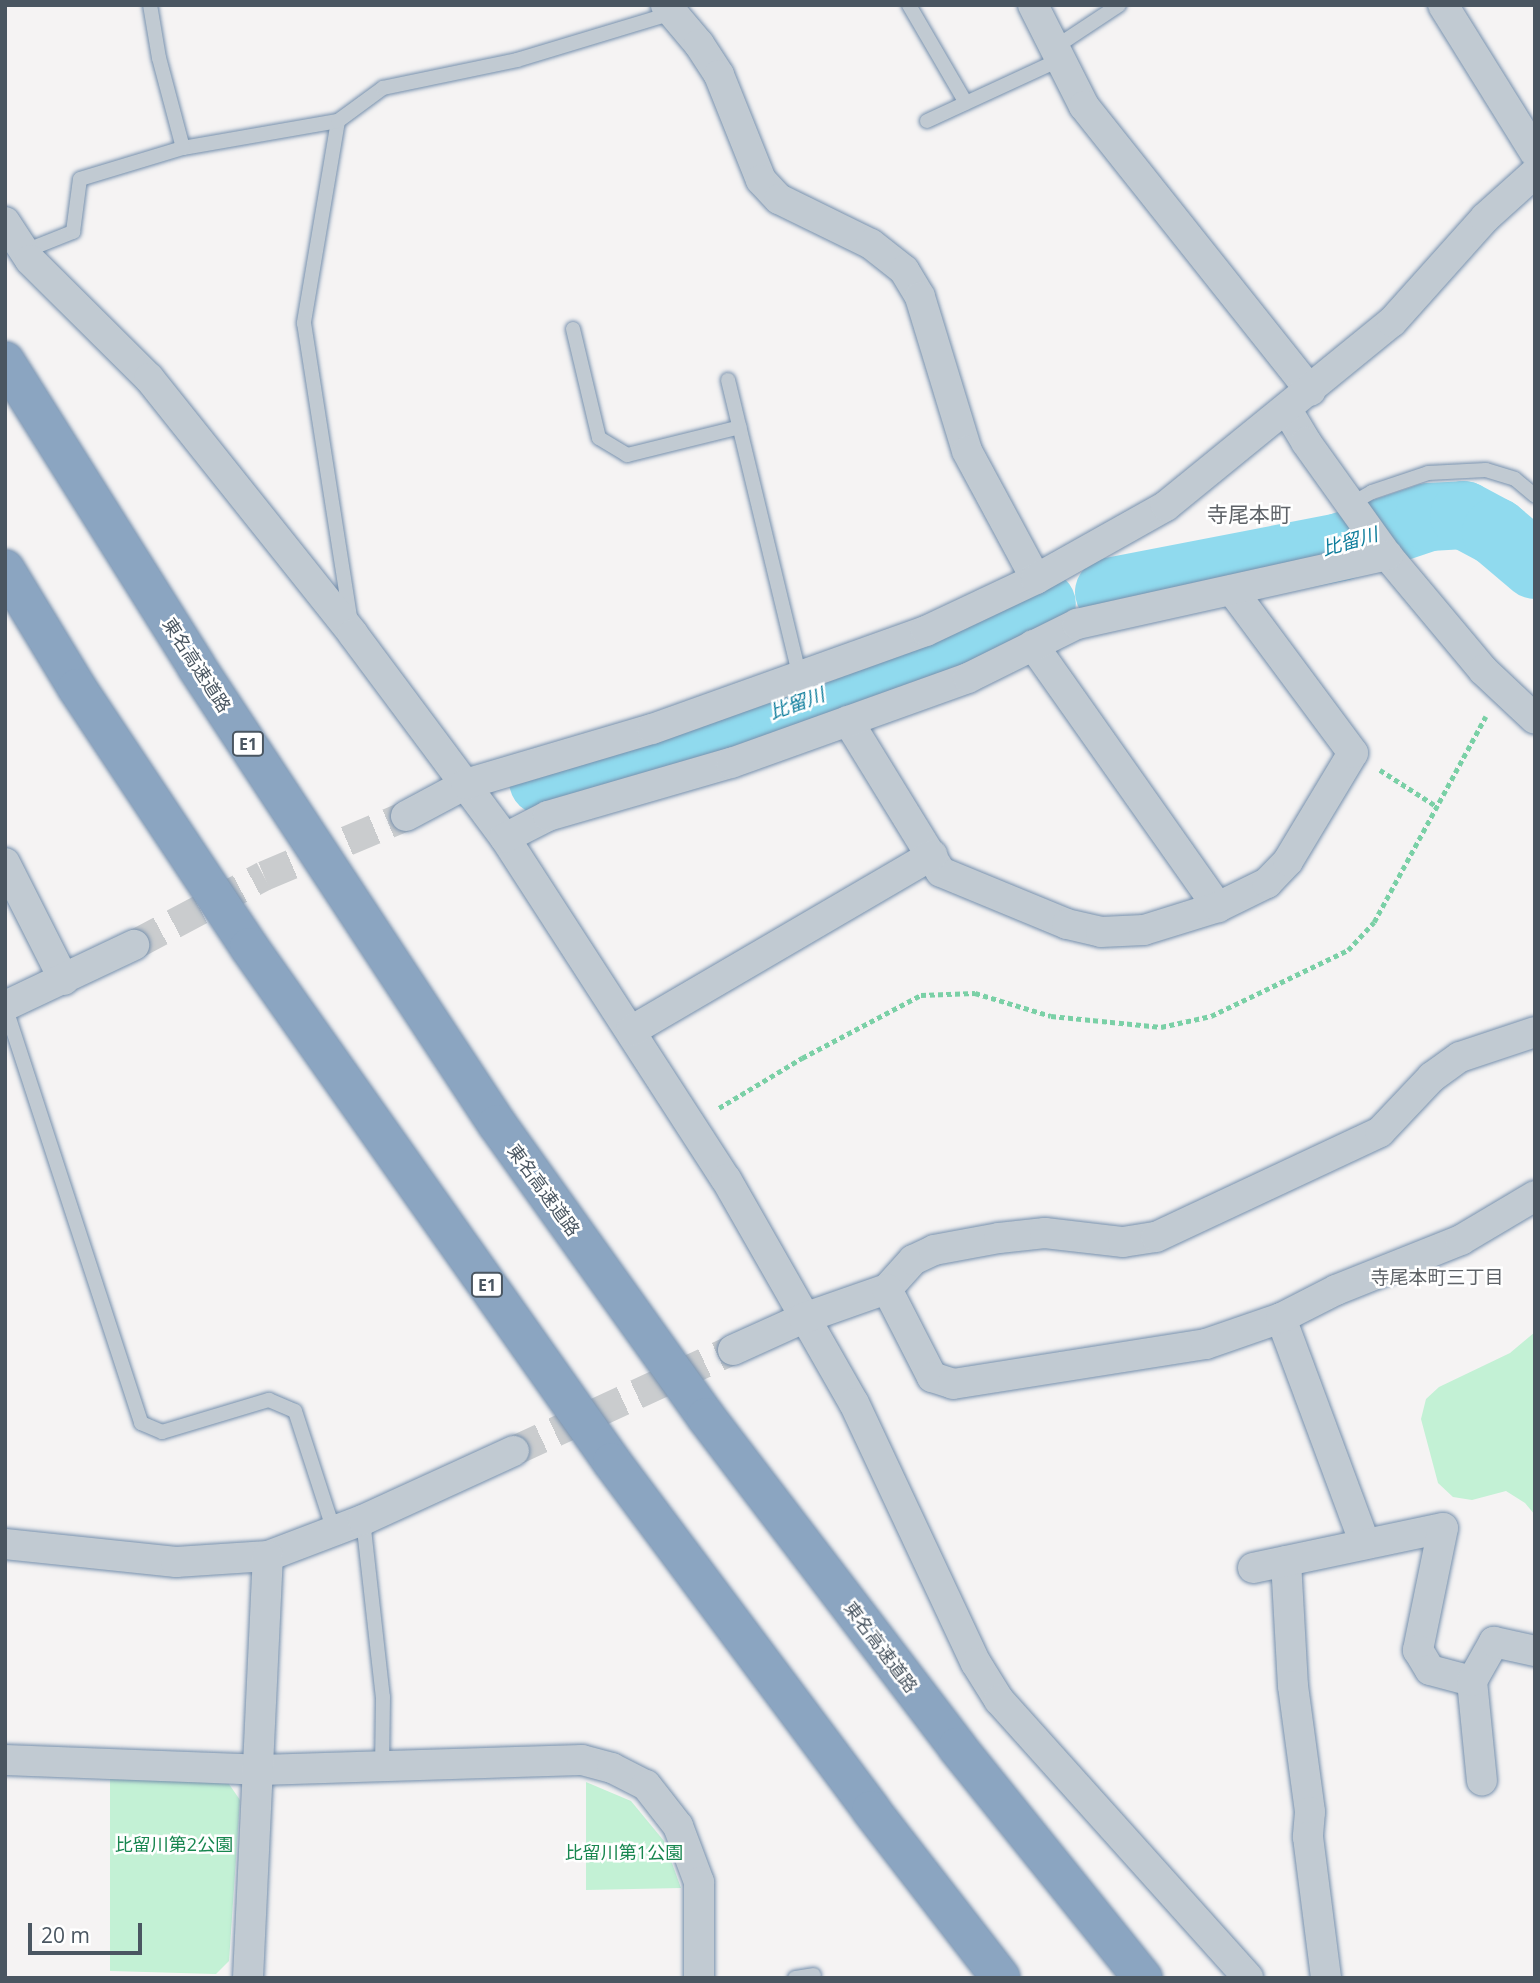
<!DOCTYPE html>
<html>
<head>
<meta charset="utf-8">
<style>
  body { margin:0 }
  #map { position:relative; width:1540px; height:1983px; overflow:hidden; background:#f5f3f3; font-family:"Open Sans","Noto Sans JP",sans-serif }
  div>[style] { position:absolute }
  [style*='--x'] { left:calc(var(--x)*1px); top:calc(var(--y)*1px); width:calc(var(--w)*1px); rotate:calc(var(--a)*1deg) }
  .green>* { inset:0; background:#c3f1d5 }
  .river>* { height:68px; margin:-34px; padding:0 34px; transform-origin:34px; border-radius:34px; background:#90daee }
  .minor-tunnel>* { height:30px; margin-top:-15px; transform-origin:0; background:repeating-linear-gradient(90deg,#caccce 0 30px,transparent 0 45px) }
  .path>* { height:4.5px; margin-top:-2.25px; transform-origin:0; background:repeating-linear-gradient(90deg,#7ad0a6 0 5px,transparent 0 8.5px) }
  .roads { filter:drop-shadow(0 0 2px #7690ad) drop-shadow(0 0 2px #7690ad) }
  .service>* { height:14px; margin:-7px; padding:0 7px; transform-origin:7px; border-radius:7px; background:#c1cad2 }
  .minor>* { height:30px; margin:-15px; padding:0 15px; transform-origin:15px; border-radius:15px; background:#c1cad2 }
  .motorway>* { height:38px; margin:-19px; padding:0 19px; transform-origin:19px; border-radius:19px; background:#8ba5c1 }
  span { translate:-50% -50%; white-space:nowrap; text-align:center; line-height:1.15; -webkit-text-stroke:5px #fff; paint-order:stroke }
  .shield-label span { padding:2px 5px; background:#fff; border:2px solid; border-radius:5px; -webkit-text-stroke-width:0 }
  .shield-label { font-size:16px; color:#4a5661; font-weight:700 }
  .street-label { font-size:18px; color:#4a5661 }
  .park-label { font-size:18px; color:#17864f }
  .water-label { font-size:19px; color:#0c7c9b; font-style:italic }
  .neighbourhood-label { font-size:19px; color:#5f6368 }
  .quarter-label { font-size:21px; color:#5f6368 }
  .frame { position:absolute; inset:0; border:7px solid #4a5661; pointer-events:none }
  .scale { position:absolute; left:28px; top:1923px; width:114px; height:32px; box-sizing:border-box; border:4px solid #4a5661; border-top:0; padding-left:9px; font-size:21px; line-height:24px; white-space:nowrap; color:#4a5661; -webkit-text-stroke:5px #fff; paint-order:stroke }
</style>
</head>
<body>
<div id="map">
  <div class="green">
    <div style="clip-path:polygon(1535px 1332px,1535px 1515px,1525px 1503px,1506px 1491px,1472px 1500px,1453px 1497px,1438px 1483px,1421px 1419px,1426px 1399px,1439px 1387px,1510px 1353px)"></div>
    <div style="clip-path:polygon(110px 1775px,229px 1784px,240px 1800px,229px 1961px,216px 1974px,110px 1971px)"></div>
    <div style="clip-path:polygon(586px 1782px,631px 1801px,664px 1841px,681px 1888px,586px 1890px)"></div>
  </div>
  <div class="river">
    <div style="--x:1109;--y:592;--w:235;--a:-11"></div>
    <div style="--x:1340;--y:547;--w:94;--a:-18.6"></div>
    <div style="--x:1429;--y:517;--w:35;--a:-3"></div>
    <div style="--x:1464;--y:515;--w:36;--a:28"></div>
    <div style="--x:1496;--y:532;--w:51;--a:40.2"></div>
    <div style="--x:543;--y:781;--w:89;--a:-12.9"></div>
    <div style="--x:630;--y:761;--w:159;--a:-18.3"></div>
    <div style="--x:781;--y:711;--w:178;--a:-20.4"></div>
    <div style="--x:948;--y:649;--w:104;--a:-25.6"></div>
  </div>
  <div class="minor-tunnel">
    <div style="--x:134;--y:945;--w:147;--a:-28"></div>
    <div style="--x:264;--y:876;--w:154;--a:-22.9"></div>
    <div style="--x:514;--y:1451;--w:241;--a:-24.8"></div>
  </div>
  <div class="path">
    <div style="--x:1380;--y:770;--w:67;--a:32.7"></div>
    <div style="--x:719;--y:1108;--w:97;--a:-31.1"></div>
    <div style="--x:802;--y:1058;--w:135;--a:-27.9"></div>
    <div style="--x:921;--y:995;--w:54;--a:-2.1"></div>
    <div style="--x:975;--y:993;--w:79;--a:16.8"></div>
    <div style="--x:1051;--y:1016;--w:111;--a:5.7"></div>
    <div style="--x:1161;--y:1027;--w:51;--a:-12.4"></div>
    <div style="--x:1211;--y:1016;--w:152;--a:-25.7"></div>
    <div style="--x:1348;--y:950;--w:38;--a:-47"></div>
    <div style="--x:1374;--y:922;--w:234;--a:-61.5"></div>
  </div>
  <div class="roads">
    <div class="service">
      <div style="--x:909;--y:5;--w:113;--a:59.8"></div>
      <div style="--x:1054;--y:48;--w:78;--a:-33.5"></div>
      <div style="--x:338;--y:121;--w:205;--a:99.6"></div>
      <div style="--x:304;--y:323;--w:305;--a:81.1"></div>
      <div style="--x:927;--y:121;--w:148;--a:-24.8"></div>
      <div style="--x:183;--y:148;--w:157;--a:-9.9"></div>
      <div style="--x:338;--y:121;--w:56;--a:-36.3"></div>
      <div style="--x:383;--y:88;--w:137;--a:-11.8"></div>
      <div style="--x:517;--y:60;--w:163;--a:-16.8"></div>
      <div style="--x:25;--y:251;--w:52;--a:-21.6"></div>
      <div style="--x:73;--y:232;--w:53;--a:-82.5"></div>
      <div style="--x:80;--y:179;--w:108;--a:-16.8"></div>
      <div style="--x:183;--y:148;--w:93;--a:-104.9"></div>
      <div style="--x:159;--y:58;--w:54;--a:-99.6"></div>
      <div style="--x:573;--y:329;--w:112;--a:76.6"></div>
      <div style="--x:599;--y:438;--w:33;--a:31"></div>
      <div style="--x:627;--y:455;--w:116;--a:-13.9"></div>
      <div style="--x:728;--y:380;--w:307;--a:76.4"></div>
      <div style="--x:1351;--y:504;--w:24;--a:-30"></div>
      <div style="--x:1372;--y:492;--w:59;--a:-18.7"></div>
      <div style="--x:1428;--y:473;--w:58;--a:-3"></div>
      <div style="--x:1486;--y:470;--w:30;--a:17"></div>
      <div style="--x:1515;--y:479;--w:26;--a:40"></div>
      <div style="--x:5;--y:1006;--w:439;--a:71.9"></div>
      <div style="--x:141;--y:1423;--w:23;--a:23"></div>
      <div style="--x:162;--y:1432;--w:112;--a:-16.7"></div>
      <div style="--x:269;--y:1400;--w:28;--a:23"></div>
      <div style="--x:295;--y:1411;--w:126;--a:72"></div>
      <div style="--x:363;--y:1520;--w:178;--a:83.6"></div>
      <div style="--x:383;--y:1697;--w:68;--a:90.8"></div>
      <div style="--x:795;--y:1978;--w:19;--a:-9"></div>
    </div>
    <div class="minor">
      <div style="--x:666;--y:5;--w:51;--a:49.8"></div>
      <div style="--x:699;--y:44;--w:37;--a:57"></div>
      <div style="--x:719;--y:75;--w:113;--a:68.2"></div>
      <div style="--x:761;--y:180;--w:26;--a:47"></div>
      <div style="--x:779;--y:199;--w:102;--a:26.1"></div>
      <div style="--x:871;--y:244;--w:42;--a:38.2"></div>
      <div style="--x:904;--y:270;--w:31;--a:59"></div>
      <div style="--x:920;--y:297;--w:161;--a:73"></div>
      <div style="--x:967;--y:451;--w:145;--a:61.7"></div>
      <div style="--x:1033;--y:5;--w:113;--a:63.2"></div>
      <div style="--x:1084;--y:106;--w:364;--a:51.5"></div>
      <div style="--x:1443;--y:5;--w:174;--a:58.1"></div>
      <div style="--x:5;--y:222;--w:45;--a:56.7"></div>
      <div style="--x:30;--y:260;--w:168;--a:44.8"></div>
      <div style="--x:149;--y:378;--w:327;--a:51.4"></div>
      <div style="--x:353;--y:634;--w:254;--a:53.3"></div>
      <div style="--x:505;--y:838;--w:406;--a:57.1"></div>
      <div style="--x:726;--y:1179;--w:258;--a:60.3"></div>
      <div style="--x:854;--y:1403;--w:287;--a:64.9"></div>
      <div style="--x:976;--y:1663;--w:44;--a:58.1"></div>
      <div style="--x:999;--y:1700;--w:373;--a:48.1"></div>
      <div style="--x:1287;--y:410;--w:37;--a:59"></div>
      <div style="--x:1306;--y:442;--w:139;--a:54.4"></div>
      <div style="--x:1387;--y:555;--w:150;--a:50.1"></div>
      <div style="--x:1483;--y:670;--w:71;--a:43.3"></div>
      <div style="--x:1033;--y:645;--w:321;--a:54.8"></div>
      <div style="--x:848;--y:721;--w:177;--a:58.4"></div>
      <div style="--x:941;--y:872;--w:136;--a:22.4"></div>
      <div style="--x:1067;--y:924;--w:35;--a:13"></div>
      <div style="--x:1101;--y:932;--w:43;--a:-2.7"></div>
      <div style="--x:1144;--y:930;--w:77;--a:-17.3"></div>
      <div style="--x:1218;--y:907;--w:55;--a:-26.1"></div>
      <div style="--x:1267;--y:883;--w:30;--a:-46"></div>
      <div style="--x:1288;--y:861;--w:126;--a:-59"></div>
      <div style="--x:1353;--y:753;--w:203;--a:-126.6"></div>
      <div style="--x:406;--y:816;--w:68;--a:-28.1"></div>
      <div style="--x:466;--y:784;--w:194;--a:-16.5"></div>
      <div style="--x:652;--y:729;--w:291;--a:-19.7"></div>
      <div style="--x:926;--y:631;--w:122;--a:-25.3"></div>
      <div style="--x:1036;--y:579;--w:149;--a:-29.3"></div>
      <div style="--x:1166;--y:506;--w:291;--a:-39.2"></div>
      <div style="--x:1392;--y:322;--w:140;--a:-48.2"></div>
      <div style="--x:1485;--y:218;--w:67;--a:-42"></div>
      <div style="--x:505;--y:838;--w:48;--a:-27.1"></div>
      <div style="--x:548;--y:816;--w:191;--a:-16.2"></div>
      <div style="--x:731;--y:763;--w:252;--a:-19.7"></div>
      <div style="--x:968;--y:678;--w:122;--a:-26.4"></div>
      <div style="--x:1077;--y:624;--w:318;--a:-12.5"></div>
      <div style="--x:5;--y:863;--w:131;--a:63.2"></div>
      <div style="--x:5;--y:1006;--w:143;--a:-25.3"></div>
      <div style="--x:631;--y:1031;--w:349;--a:-30.3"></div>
      <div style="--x:887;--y:1289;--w:39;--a:-48"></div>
      <div style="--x:913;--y:1260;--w:23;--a:-25"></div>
      <div style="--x:934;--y:1250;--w:66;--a:-10.5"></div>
      <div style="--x:999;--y:1238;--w:46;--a:-6.2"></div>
      <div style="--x:1045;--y:1233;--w:79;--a:6.6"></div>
      <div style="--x:1123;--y:1242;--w:33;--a:-9"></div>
      <div style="--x:1156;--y:1237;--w:247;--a:-25.1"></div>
      <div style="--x:1380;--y:1132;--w:76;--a:-46.6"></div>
      <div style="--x:1432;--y:1077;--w:34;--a:-36"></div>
      <div style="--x:1460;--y:1057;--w:79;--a:-18.4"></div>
      <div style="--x:1281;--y:1318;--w:241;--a:69.6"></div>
      <div style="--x:733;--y:1350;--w:78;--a:-24.3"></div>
      <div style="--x:804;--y:1318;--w:88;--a:-19.3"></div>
      <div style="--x:887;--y:1289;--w:99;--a:62.9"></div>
      <div style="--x:932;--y:1377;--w:22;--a:18"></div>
      <div style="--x:953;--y:1384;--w:256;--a:-9"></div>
      <div style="--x:1206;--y:1344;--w:79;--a:-19.1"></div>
      <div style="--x:1281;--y:1318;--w:62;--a:-27"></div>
      <div style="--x:1336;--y:1290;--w:135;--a:-21.8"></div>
      <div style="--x:1461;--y:1240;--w:86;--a:-30.7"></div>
      <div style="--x:5;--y:1544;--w:172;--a:6"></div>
      <div style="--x:176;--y:1562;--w:92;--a:-3.7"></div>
      <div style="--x:268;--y:1556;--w:102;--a:-20.8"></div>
      <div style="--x:363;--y:1520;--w:166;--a:-24.6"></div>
      <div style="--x:1286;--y:1561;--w:125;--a:86.8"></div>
      <div style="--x:1293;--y:1686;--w:127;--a:82.3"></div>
      <div style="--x:1310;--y:1812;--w:25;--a:95"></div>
      <div style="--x:1308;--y:1837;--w:142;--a:82.7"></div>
      <div style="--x:1253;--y:1568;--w:194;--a:-11.9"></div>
      <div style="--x:1443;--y:1528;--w:125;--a:101.6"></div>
      <div style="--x:1418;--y:1650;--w:23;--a:59"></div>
      <div style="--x:1430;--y:1670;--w:43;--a:14.7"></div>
      <div style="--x:1472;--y:1681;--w:100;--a:84.3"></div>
      <div style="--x:1472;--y:1681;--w:45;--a:-60.6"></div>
      <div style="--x:1494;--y:1642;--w:42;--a:12.4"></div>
      <div style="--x:5;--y:1760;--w:255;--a:2.2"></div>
      <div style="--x:260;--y:1770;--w:322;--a:-1.8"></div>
      <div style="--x:582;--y:1760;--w:31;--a:15"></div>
      <div style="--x:612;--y:1768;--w:38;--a:27"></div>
      <div style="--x:646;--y:1785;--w:52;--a:52"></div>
      <div style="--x:678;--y:1826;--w:60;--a:69.4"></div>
      <div style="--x:699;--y:1882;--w:96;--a:90"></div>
      <div style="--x:248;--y:1978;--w:422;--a:-87.3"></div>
    </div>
    <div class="motorway">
      <div style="--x:5;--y:361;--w:360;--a:57.9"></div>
      <div style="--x:196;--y:666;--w:548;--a:56.69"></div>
      <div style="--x:497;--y:1124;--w:360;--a:54.5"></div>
      <div style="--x:706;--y:1417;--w:415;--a:52.7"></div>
      <div style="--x:957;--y:1747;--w:297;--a:51.2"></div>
      <div style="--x:5;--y:569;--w:139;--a:58.8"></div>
      <div style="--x:77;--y:688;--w:311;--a:56.4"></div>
      <div style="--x:249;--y:947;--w:630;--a:54.82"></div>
      <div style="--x:612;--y:1462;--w:434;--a:53.3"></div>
      <div style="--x:871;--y:1810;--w:212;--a:52.3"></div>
    </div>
  </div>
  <div class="shield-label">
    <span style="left:248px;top:744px">E1</span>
    <span style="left:487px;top:1285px">E1</span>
  </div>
  <div class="street-label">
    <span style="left:197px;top:665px;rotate:57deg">東名高速道路</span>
    <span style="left:544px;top:1190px;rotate:54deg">東名高速道路</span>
    <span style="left:881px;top:1647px;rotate:53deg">東名高速道路</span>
  </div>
  <div class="park-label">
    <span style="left:174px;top:1844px">比留川第2公園</span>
    <span style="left:624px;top:1852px">比留川第1公園</span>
  </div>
  <div class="water-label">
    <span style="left:1350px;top:542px;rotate:-16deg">比留川</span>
    <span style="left:797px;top:704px;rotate:-20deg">比留川</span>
  </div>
  <div class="neighbourhood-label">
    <span style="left:1437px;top:1278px">寺尾本町三丁目</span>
  </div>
  <div class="quarter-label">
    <span style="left:1249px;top:514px">寺尾本町</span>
  </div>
  <div class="frame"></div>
  <div class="scale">20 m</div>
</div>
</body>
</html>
